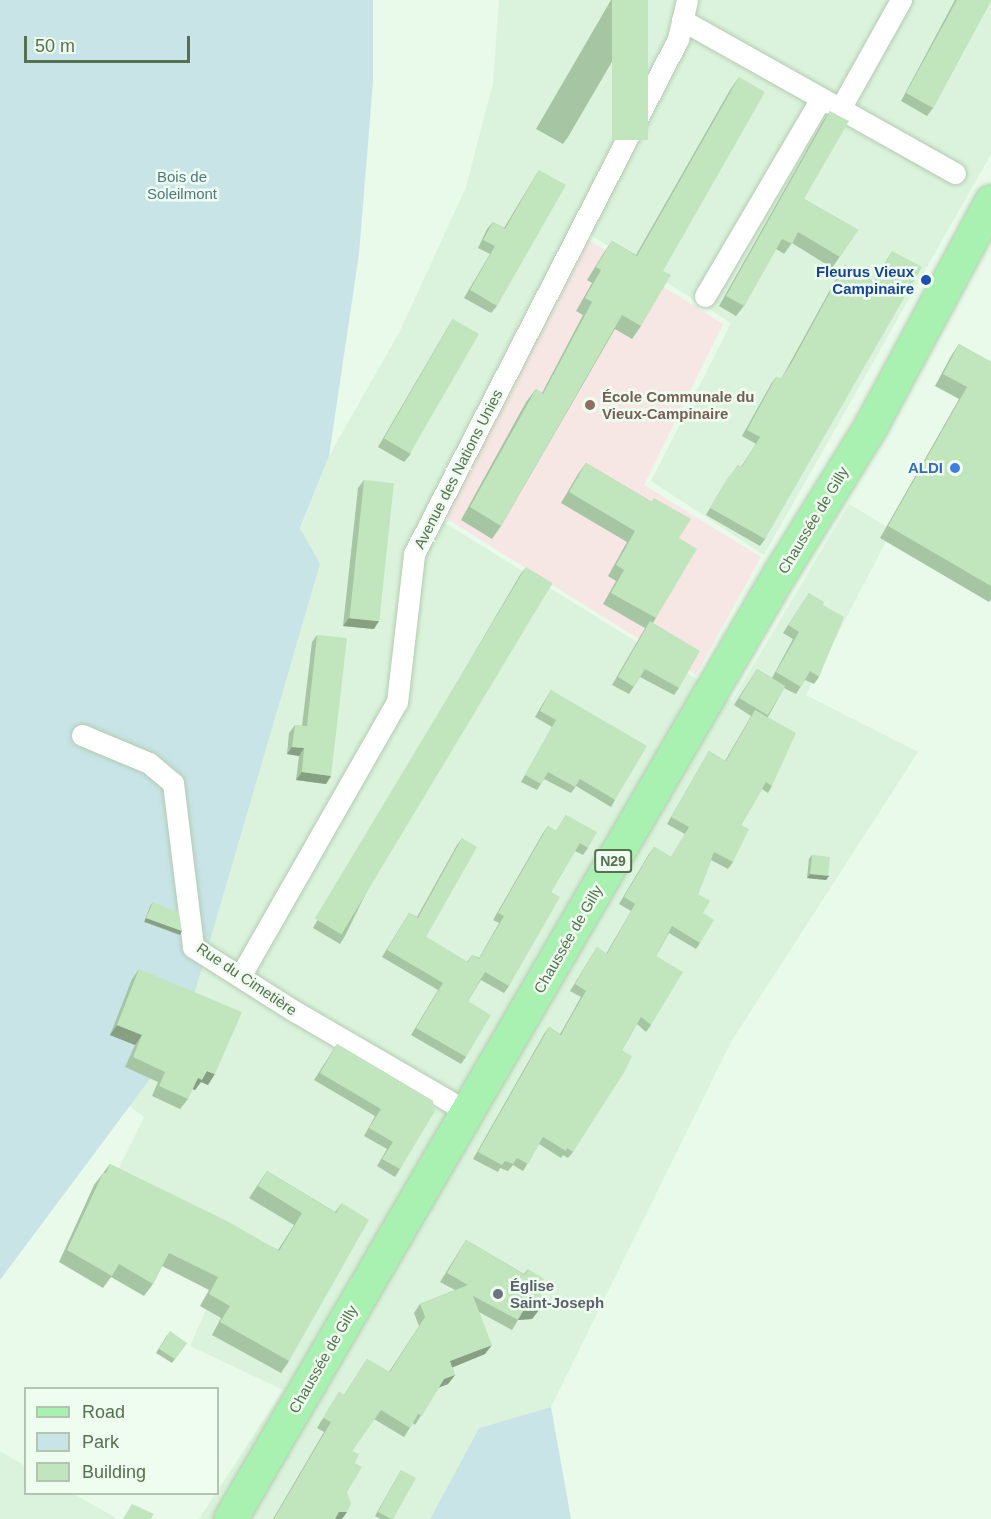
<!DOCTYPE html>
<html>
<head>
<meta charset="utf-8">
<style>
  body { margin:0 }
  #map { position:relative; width:991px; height:1519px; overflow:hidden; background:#e9faea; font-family:Arial,sans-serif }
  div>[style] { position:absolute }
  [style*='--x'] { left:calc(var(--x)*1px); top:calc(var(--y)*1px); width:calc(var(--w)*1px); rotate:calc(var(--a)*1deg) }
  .residential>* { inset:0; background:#dbf3dc }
  .education>* { inset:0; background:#f6e7e5 }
  .green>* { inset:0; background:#c8e4e6 }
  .roads { filter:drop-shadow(0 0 2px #b2cbb0) drop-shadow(0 0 2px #b2cbb0) }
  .minor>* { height:21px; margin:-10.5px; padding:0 10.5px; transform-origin:10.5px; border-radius:10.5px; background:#fff }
  .primary>* { height:33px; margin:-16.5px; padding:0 16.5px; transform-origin:16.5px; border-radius:16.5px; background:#a9f1b0 }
  .wall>* { inset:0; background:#a6c5a2 }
  .shaded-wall>* { inset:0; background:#87a084; transform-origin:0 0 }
  .building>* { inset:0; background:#c1e5bc; transform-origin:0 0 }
  .dots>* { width:16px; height:16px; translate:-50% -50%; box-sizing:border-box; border:3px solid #effdf0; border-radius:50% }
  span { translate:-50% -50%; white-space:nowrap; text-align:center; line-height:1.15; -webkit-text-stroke:5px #effdf0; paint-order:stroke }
  .shield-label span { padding:2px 4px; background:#effdf0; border:2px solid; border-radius:4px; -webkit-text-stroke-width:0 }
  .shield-label { font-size:14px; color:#55714f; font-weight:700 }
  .park-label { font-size:15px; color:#4f7881 }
  .transit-label { font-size:15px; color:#164399; font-weight:700 }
  .right { translate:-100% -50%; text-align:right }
  .education-label { font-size:15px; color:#785e54; font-weight:700 }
  .left { translate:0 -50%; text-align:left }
  .shop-label { font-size:15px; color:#366cbe; font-weight:700 }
  .street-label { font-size:15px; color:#55714f }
  .worship-label { font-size:15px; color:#5b616d; font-weight:700 }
  .legend { position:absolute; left:24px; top:1387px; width:195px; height:108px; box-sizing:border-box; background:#effdf0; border:2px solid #b1c5b0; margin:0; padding:8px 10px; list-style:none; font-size:18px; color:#55714f }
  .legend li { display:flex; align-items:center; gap:12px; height:30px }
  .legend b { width:30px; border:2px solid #b1c5b0 }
  .scale { position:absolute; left:24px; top:36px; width:166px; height:27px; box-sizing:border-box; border:3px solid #55714f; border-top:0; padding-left:8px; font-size:18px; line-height:21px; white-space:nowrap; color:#55714f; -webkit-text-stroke:4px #effdf0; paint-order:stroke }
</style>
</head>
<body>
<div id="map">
  <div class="residential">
    <div style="clip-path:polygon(499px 0,991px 0,991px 154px,764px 555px,651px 481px,731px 323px,581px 229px,434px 516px,732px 701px,849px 504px,892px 530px,806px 695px,918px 752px,731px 1042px,551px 1407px,479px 1428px,430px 1519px,199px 1519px,283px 1390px,190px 1346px,238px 1237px,117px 1172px,144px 1117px,85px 1072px,329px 456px,400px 331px,466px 187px,493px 83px)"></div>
    <div style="clip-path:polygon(0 1451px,25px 1466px,26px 1494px,74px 1494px,118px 1519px,0 1519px)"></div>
  </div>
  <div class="education">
    <div style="clip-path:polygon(581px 235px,723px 324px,644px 485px,761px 557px,696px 675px,441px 515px)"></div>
  </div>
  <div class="green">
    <div style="clip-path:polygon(0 0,373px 0,373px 82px,359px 254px,329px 456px,300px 528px,320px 564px,182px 1036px,0 1280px)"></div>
    <div style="clip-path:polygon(551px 1407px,571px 1519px,430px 1519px,479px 1428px)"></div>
  </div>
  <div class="roads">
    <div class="minor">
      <div style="--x:682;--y:20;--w:313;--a:29.3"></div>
      <div style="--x:840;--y:109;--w:125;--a:-60.8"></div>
      <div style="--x:705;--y:296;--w:229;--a:-59.6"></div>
      <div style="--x:82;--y:735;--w:73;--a:22.7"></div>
      <div style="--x:149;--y:763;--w:31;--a:40"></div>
      <div style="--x:173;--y:783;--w:165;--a:83"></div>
      <div style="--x:193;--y:947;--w:122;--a:32.3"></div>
      <div style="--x:296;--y:1012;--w:199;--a:30.2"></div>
      <div style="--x:241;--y:975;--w:314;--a:-60.3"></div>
      <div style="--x:397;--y:702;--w:149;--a:-83.4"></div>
      <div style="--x:414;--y:554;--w:579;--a:-62.86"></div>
      <div style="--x:678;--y:39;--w:40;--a:-77"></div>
    </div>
    <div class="primary">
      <div style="--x:230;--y:1519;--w:1091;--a:-59.84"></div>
      <div style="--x:778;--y:576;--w:175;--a:-58.3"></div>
      <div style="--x:870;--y:427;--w:256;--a:-61.8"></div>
    </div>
  </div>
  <div class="wall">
    <div style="clip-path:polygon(611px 0,648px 0,568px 137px,563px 144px,536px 129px)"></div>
    <div style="clip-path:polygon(955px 0,991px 0,933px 108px,927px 116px,901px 101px)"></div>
    <div style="clip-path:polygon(739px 77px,641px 326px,632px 339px,615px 329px,501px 526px,492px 539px,461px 520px,526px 402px,536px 389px,542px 393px,583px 315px,576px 311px,592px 283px,587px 280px,603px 254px,612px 241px,636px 255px,730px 90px)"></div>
    <div style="clip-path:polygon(830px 111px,804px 199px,858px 230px,832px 268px,792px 243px,784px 254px,776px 249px,744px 306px,736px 316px,719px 306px,823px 121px)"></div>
    <div style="clip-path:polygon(539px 170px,497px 306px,491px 313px,464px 298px,490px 254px,478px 248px,487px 229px,493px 222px,504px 228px)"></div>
    <div style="clip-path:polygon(892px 251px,765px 539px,760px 546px,706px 515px,723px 486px,738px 465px,741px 467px,756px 444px,742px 436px,771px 384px,776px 377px,781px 379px,840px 272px,845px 265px,874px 282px)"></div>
    <div style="clip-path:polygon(453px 319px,410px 455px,404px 462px,378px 447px,448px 327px)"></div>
    <div style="clip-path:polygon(959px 344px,991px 362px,991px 599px,989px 602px,880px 538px,959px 399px,935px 386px,951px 356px)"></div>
    <div style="clip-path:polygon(586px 463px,652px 502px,654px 498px,679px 538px,656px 618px,653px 623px,679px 688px,674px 695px,640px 677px,629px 694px,612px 685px,645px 628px,603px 604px,616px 581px,608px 576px,627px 542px,561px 503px,578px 474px)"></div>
    <div style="clip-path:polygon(364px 480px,374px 629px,343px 626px,358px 488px)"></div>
    <div style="clip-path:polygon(526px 567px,345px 936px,340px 944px,313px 928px,520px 575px)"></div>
    <div style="clip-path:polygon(809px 593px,823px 605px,819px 677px,814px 684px,805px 680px,796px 694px,784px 688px,768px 717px,772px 786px,768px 793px,762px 789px,741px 825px,733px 862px,728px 869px,711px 860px,698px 894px,703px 913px,700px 943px,696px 949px,669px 933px,656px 956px,651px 1025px,646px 1032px,637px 1024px,622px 1050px,573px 1152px,568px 1158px,563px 1155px,561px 1158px,539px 1144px,523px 1171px,513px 1165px,508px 1171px,500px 1168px,498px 1172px,473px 1159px,544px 1034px,549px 1027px,560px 1034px,563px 1029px,581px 997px,570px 991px,597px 947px,606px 954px,631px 911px,619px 904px,649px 854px,654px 847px,671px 857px,685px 834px,667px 824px,709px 751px,725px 761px,751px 716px,734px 705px,757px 669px,772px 678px,793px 639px,783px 633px)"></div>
    <div style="clip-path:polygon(317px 635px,331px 776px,326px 784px,296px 780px,299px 756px,287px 754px,289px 733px,295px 725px,302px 726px,312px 642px)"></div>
    <div style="clip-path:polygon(551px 690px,615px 800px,611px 807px,576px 786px,571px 793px,544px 779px,537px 790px,521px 782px,552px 727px,535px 717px)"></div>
    <div style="clip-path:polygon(566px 815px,588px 848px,583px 855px,575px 851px,551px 892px,509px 986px,504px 993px,481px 980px,468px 1001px,466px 1057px,461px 1064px,411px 1035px,438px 990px,382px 957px,409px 913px,417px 917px,457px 845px,462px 838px,426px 937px,467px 962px,472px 955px,479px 958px,499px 923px,493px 920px,543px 833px,548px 826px,556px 831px)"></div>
    <div style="clip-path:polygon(812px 855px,829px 876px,826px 880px,807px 878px,809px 859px)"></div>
    <div style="clip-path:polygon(153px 902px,182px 931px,179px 935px,144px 922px,150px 906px)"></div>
    <div style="clip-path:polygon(139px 969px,208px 1085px,201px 1082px,195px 1090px,192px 1089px,188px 1099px,180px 1109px,152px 1096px,158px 1082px,125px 1067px,135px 1045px,110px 1035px,132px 979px)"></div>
    <div style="clip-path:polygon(337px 1044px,433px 1101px,400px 1169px,395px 1177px,377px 1166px,387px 1149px,364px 1136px,375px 1116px,314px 1080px)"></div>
    <div style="clip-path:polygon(110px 1164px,278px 1250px,294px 1225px,249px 1198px,267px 1171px,335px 1212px,342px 1203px,289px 1361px,281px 1373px,212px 1335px,221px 1318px,200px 1306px,209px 1290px,162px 1266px,153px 1284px,144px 1296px,111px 1277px,103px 1288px,59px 1262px,94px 1185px)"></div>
    <div style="clip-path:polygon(466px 1240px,524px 1274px,528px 1269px,538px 1290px,539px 1310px,532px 1319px,518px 1320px,512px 1330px,479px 1312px,485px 1354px,452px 1367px,455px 1375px,448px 1384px,439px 1387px,415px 1425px,413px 1423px,404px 1437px,374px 1419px,352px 1451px,355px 1463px,347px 1492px,342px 1519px,273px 1519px,324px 1432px,317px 1428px,339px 1392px,344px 1395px,367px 1359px,389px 1372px,419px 1326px,414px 1313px,420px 1304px,455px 1290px,440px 1282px)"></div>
    <div style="clip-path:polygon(167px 1335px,187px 1343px,172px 1363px,156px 1353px)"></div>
    <div style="clip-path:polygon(401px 1470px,393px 1519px,381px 1519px,375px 1516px)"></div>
  </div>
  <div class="shaded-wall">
    <div style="clip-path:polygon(349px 618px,379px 621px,374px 629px,343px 626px)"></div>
    <div style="clip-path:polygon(292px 747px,304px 748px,299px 756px,287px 754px)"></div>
    <div style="clip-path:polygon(302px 772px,331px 776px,326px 784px,296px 780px)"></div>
    <div style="clip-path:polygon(810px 874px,829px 876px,826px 880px,807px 878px)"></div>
    <div style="left:146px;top:918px;width:38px;height:4px;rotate:20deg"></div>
    <div style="clip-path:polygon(117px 1025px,142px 1035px,135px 1045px,110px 1035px)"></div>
    <div style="clip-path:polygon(207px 1071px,215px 1074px,208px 1085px,201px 1082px,195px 1090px,190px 1088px,198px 1078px)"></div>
    <div style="clip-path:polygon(539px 1310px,532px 1319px,517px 1320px,523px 1311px)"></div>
    <div style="clip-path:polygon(492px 1345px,485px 1354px,444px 1371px,450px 1361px)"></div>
    <div style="clip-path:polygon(455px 1375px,448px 1384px,438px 1388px,444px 1379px)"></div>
    <div style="clip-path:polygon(339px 1512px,347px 1512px,342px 1519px,334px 1519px)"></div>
  </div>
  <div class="building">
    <div style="left:612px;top:0;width:36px;height:140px"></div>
    <div style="clip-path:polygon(957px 0,991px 0,991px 1px,933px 108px,906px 93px)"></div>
    <div style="clip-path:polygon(739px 77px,765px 92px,663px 271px,671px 275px,641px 326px,622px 315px,501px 526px,470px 507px,536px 389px,543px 394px,592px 302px,585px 298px,601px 270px,596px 267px,612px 241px,637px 256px)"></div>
    <div style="clip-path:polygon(830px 111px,849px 121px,804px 199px,858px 230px,840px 257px,798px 232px,792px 244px,782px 239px,744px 306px,726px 296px)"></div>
    <div style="clip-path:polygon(539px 170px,566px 185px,497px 306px,470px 290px,495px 246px,483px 240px,493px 222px,505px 229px)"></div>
    <div style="clip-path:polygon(892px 251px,922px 267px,765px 539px,710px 508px,727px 479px,738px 465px,742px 467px,760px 437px,747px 430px,776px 377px,781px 379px,792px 362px,845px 265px,875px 283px)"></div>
    <div style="left:453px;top:319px;width:30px;height:138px;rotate:30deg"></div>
    <div style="clip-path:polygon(959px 344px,991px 362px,991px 586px,888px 526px,967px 387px,943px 374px)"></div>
    <div style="clip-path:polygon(586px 463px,652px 502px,654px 498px,691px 519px,679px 538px,697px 549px,656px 618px,611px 593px,624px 570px,616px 565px,635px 531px,569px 492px)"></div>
    <div style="left:364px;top:480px;width:30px;height:139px;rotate:6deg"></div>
    <div style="left:526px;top:567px;width:31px;height:410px;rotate:31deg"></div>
    <div style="clip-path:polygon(809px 593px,824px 602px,823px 605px,844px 617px,819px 677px,810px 671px,801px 687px,776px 672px,799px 632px,788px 625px)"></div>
    <div style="clip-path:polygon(650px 621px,700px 651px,679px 688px,645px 669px,634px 687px,618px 677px)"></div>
    <div style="clip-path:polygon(317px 635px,347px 638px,331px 776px,302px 772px,304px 748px,292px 747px,295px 725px,307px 726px)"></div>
    <div style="left:757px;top:669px;width:33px;height:34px;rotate:31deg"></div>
    <div style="clip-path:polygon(551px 690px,647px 746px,615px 800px,580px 779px,575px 787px,548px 772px,541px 784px,525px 775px,556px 720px,540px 711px)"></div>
    <div style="clip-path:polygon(755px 710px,796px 733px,772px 786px,766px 782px,741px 825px,749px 829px,733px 862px,714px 852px,698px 894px,710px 901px,703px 913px,714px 920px,700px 943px,672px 926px,656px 956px,683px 972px,651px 1025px,641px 1017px,622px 1050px,632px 1056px,625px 1071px,573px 1152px,567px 1148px,566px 1151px,543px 1137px,528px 1164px,517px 1158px,513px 1164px,505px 1161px,502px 1165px,478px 1152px,549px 1027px,561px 1035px,568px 1022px,586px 991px,575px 984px,597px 947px,607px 954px,635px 904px,624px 897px,654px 847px,671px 857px,689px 827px,671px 817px,709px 751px,726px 761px)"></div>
    <div style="clip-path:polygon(566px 815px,597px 832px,588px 848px,580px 843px,551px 892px,560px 897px,509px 986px,485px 972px,468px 1001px,491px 1015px,466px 1057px,416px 1028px,443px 983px,387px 950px,409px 913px,418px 918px,462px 838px,477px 847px,426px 937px,468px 962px,472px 955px,479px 959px,504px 916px,498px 913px,548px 826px,556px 831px)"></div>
    <div style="left:812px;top:855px;width:18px;height:19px;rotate:6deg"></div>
    <div style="clip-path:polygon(153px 902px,179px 913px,182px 931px,146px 918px)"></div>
    <div style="clip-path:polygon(139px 969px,242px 1012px,215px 1074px,207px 1071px,202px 1080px,198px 1078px,188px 1099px,159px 1086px,165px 1072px,133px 1057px,142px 1035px,117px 1025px)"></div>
    <div style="clip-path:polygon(337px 1044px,433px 1101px,435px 1111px,400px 1169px,382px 1159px,393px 1142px,369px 1128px,381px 1109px,320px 1073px)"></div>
    <div style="clip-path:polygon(110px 1164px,227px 1221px,279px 1251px,302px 1213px,258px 1186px,267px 1171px,336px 1213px,342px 1203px,369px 1220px,289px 1361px,220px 1322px,230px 1306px,209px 1294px,218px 1277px,169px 1253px,153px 1284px,119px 1264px,112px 1276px,67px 1250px,103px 1173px,106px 1173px)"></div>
    <div style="clip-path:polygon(466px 1240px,525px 1275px,528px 1269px,544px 1279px,538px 1290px,544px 1300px,539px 1310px,523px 1311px,518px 1320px,473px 1296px,492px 1345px,450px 1361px,455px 1375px,444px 1379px,422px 1416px,418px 1414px,410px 1428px,381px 1410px,352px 1451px,359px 1454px,355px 1463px,362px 1467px,347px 1492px,351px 1504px,347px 1512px,339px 1512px,335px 1519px,274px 1519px,331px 1422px,323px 1418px,339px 1392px,344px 1395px,367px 1359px,390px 1372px,425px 1317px,420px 1304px,468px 1285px,447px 1273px)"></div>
    <div style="clip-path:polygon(170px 1331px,187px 1343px,175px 1359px,159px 1349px)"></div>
    <div style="clip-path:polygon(401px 1470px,416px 1478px,393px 1519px,391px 1519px,378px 1512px)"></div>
    <div style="clip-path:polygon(132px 1504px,154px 1514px,151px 1519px,123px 1519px)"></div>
  </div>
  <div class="dots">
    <div style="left:926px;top:280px;background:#1a4fb4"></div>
    <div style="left:590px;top:405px;background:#8d6e63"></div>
    <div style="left:955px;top:468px;background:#3f7fe0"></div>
    <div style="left:498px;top:1294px;background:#6b7280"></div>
  </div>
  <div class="shield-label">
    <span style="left:613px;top:861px">N29</span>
  </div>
  <div class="park-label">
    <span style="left:182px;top:185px">Bois de<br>Soleilmont</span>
  </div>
  <div class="transit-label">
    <span class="right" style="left:914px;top:280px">Fleurus Vieux<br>Campinaire</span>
  </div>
  <div class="education-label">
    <span class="left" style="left:602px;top:405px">École Communale du<br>Vieux-Campinaire</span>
  </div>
  <div class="shop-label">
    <span class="right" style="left:943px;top:468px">ALDI</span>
  </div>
  <div class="street-label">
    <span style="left:458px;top:469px;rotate:-63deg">Avenue des Nations Unies</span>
    <span style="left:813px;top:520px;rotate:-59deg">Chaussée de Gilly</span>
    <span style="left:568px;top:939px;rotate:-60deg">Chaussée de Gilly</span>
    <span style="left:247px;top:979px;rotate:34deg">Rue du Cimetière</span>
    <span style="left:323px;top:1359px;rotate:-60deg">Chaussée de Gilly</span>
  </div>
  <div class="worship-label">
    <span class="left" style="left:510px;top:1294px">Église<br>Saint-Joseph</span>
  </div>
  <ul class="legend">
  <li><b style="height:8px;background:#a9f1b0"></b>Road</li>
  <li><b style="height:16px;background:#c8e4e6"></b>Park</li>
  <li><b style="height:16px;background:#c1e5bc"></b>Building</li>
  </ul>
  <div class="scale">50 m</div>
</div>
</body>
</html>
